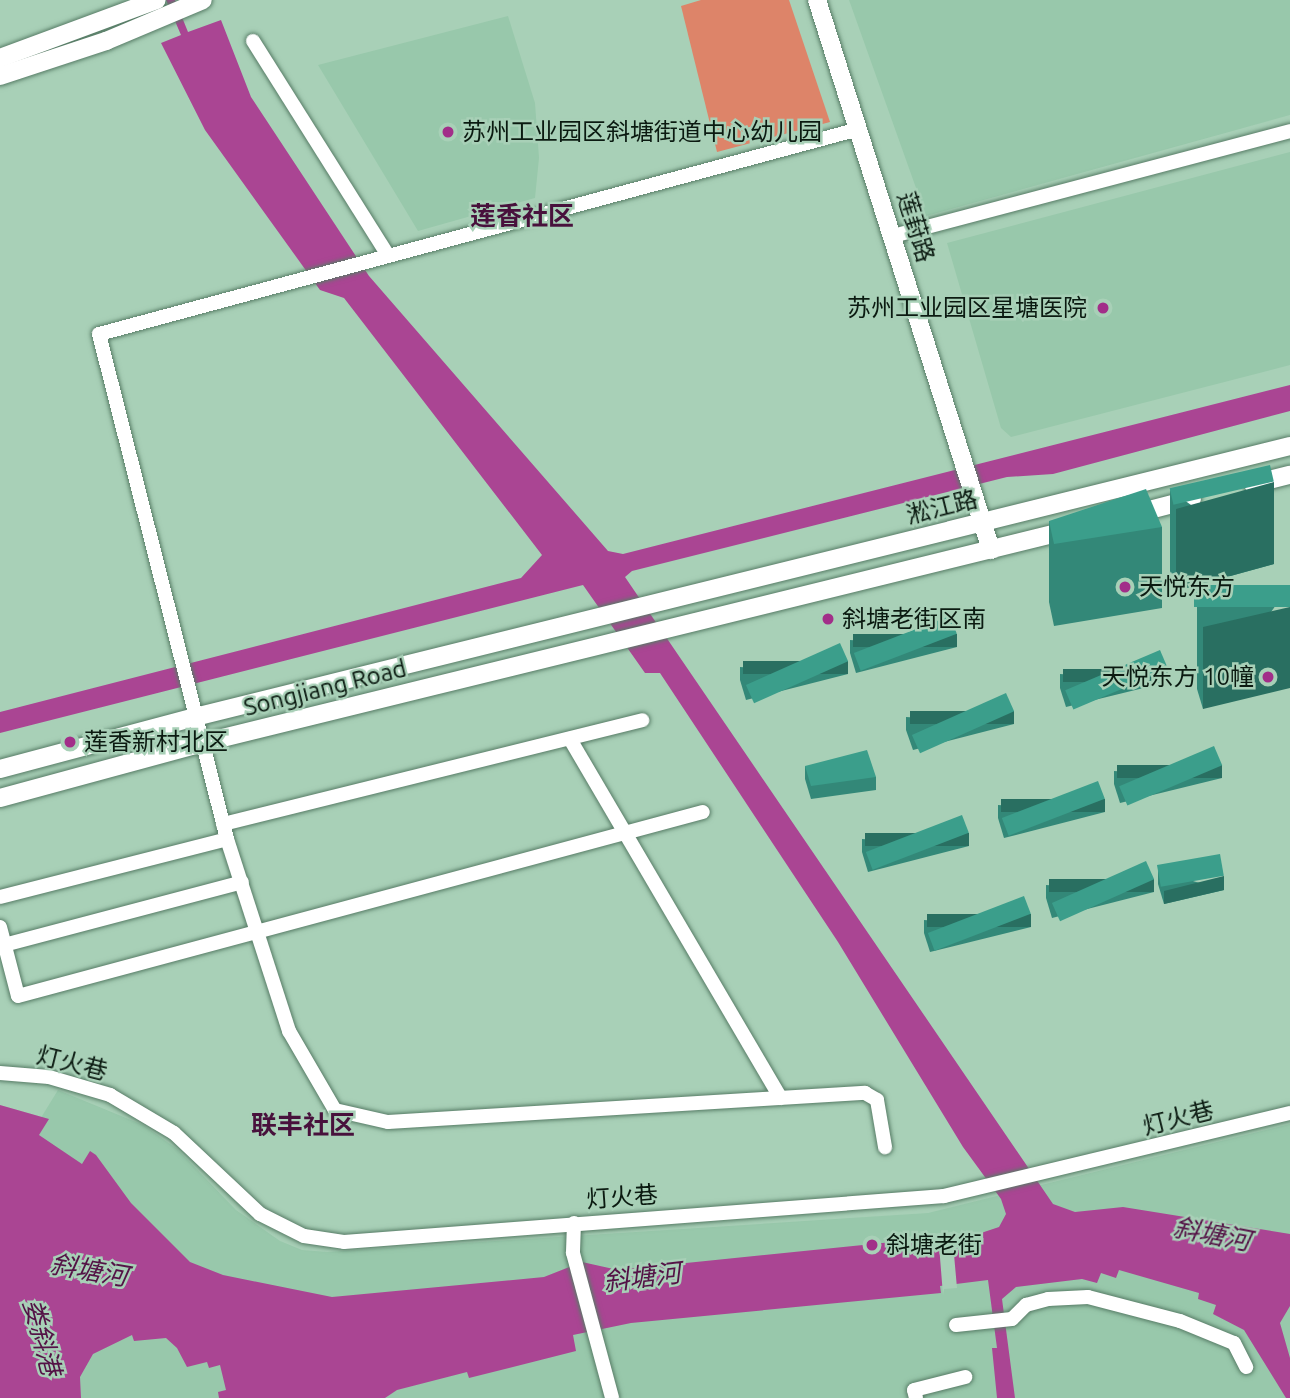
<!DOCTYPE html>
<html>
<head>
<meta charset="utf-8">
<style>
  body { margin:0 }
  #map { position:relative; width:1290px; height:1398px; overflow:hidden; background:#a8d0b7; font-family:Ubuntu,"Noto Sans SC",sans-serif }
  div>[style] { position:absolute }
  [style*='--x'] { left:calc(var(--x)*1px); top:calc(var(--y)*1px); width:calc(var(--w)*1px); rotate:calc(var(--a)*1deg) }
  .built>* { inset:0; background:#98c8ab }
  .green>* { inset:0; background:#dd8469 }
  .water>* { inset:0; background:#aa4593 }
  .pier>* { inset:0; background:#a8d0b7 }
  .roads { filter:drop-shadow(0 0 2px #577c66) drop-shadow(0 0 2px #577c66) }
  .minor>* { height:14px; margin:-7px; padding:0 7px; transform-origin:7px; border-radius:7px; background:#fff }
  .major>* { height:18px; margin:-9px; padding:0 9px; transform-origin:9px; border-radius:9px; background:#fff }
  .wall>* { inset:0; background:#338878 }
  .shaded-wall>* { inset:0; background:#296f61; transform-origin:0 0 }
  .building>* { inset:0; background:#3b9e8b; transform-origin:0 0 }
  .dots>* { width:19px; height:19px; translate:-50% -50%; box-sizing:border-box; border:4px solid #a8d0b7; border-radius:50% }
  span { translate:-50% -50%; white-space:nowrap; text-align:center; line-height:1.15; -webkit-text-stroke:5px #a8d0b7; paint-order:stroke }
  .poi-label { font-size:24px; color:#0b1a11 }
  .left { translate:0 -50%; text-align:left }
  .right { translate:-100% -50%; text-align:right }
  .street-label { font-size:24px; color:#0b1a11 }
  .neighbourhood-label { font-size:26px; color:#48113c; font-weight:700 }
  .water-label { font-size:26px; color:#541246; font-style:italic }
</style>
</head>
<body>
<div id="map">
  <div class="built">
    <div style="clip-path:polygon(849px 0,1290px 0,1290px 115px,926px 216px)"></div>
    <div style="clip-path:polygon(508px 16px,535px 103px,539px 158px,535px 198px,418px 231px,318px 65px)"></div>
    <div style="clip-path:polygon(1290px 152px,1290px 365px,1011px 437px,1001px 428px,947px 243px)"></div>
    <div style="clip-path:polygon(58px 1090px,143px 1125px,177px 1149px,236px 1210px,280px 1241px,302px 1250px,327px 1252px,928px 1213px,1290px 1124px,1290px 1398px,78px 1398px,23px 1147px)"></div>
  </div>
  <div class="green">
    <div style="clip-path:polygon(701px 0,789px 0,830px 122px,717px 152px,681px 6px)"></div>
  </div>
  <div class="water">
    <div style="clip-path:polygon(166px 0,175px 0,188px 32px,221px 20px,251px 97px,369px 276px,608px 551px,623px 554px,1290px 385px,1290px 411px,1053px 474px,1007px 477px,632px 571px,625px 577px,1053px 1204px,1075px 1212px,1123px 1207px,1290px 1234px,1290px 1306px,1280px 1323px,1290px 1358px,1290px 1398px,1286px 1398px,1244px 1330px,1213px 1314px,1216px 1305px,1198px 1299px,1199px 1293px,1119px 1270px,1116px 1278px,1101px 1273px,1097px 1283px,1082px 1279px,1016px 1287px,1002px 1299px,1015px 1398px,997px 1398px,992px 1348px,997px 1348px,988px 1280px,940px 1286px,941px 1293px,631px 1323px,573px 1335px,576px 1351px,469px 1378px,467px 1372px,397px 1390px,385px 1398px,219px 1398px,218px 1392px,226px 1390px,220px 1365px,209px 1368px,207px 1362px,187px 1367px,177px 1348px,166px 1338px,134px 1341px,132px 1335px,93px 1354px,80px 1377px,81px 1398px,0 1398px,0 1105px,49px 1119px,39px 1135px,82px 1164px,90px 1151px,96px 1155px,131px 1203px,190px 1262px,223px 1275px,332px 1297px,544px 1277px,582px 1262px,618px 1270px,981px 1233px,999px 1227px,1006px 1214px,1001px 1199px,963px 1147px,838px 942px,660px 673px,645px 673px,583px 585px,0 733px,0 712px,521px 578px,542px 555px,344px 298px,320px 290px,205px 130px,161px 43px,181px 35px)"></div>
  </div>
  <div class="pier">
    <div style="clip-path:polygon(952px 1232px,957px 1288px,944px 1289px,943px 1295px,938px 1233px)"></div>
  </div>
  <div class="roads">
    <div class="minor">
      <div style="--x:253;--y:41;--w:253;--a:57.8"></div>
      <div style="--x:859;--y:129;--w:787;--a:164.9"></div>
      <div style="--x:99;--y:334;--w:521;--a:75.78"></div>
      <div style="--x:227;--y:839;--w:202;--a:72.1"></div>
      <div style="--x:289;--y:1031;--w:91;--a:59.8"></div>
      <div style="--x:335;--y:1110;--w:54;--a:12.8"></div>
      <div style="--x:388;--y:1122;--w:478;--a:-3.5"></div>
      <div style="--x:865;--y:1093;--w:14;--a:30"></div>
      <div style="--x:877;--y:1100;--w:48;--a:80.3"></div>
      <div style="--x:893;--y:236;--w:411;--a:-14.8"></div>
      <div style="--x:570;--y:739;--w:416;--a:59.6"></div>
      <div style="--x:223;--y:824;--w:432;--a:-13.9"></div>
      <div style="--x:0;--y:897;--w:234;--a:-14.3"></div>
      <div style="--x:0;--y:927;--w:71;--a:75.4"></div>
      <div style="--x:18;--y:996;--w:709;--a:-15.04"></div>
      <div style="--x:4;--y:945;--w:246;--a:-14.8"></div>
      <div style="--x:0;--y:1073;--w:49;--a:4.7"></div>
      <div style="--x:49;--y:1077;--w:64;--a:16.4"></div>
      <div style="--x:110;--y:1095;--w:74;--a:30.7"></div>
      <div style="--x:174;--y:1133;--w:118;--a:43.3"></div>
      <div style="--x:260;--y:1214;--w:49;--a:26.6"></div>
      <div style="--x:304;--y:1236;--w:40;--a:8.5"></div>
      <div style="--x:344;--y:1242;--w:602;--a:-4.38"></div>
      <div style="--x:944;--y:1196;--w:356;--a:-13.5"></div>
      <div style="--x:574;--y:1223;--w:30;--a:92"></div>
      <div style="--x:573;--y:1253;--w:150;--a:74.9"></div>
      <div style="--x:956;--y:1325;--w:56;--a:-6.1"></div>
      <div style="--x:1012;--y:1319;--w:20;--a:-45"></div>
      <div style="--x:1026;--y:1305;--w:23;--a:-15"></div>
      <div style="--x:1048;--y:1299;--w:40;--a:-2.9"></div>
      <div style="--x:1088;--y:1297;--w:95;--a:14.6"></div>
      <div style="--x:1180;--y:1321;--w:58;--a:22.2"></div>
      <div style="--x:1234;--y:1343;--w:27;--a:63"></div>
      <div style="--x:916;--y:1398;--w:8;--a:-104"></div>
      <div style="--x:914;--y:1390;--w:53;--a:-14.3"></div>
    </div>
    <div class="major">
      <div style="--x:817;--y:0;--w:577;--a:72.44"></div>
      <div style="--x:0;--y:58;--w:167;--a:-20.3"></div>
      <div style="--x:0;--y:76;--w:112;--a:-18.3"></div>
      <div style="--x:106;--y:41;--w:105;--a:-22.9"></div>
      <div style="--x:1253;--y:484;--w:38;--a:-14"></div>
      <div style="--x:1130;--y:515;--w:64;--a:-14.5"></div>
      <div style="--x:0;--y:769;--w:202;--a:-14.9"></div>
      <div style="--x:195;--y:717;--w:1128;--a:-13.9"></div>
      <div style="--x:0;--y:798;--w:209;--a:-15.2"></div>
      <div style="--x:202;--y:743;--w:897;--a:-13.8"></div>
    </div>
  </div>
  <div class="wall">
    <div style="clip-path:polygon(1170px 490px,1274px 564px,1176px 591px,1170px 571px)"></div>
    <div style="clip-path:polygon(1049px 521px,1162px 527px,1162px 608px,1054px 626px,1049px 602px)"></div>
    <div style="clip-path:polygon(1290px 585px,1203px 709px,1197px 689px,1197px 607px)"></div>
    <div style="clip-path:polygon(850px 640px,957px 647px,856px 673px,850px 653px)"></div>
    <div style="clip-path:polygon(740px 667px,848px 674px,746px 700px,740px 680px)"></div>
    <div style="clip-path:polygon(1060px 674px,1168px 682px,1066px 707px,1060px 688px)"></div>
    <div style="clip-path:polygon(906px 717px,1014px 724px,913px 750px,906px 730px)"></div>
    <div style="clip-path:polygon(805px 766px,876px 777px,876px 790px,811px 799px,805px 779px)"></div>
    <div style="clip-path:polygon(1114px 771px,1222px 778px,1120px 803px,1114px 784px)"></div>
    <div style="clip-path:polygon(998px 805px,1105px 812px,1004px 838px,998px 818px)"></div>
    <div style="clip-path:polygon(862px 839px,969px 846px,868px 872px,862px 852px)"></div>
    <div style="clip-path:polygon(1158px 871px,1224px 890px,1164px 904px,1158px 884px)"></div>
    <div style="clip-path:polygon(1046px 885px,1154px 892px,1052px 918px,1046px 898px)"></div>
    <div style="clip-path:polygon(924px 920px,1031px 927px,930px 952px,924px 933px)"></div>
  </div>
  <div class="shaded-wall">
    <div style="clip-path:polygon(1274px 482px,1274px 564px,1176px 591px,1176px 509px)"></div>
    <div style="clip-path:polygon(1290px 607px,1290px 688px,1203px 709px,1203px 627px)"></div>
    <div style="left:957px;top:634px;width:13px;height:104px;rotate:90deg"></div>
    <div style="left:848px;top:661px;width:13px;height:105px;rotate:90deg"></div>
    <div style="left:1168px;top:669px;width:13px;height:105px;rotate:90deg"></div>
    <div style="left:1014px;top:711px;width:13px;height:104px;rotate:90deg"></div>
    <div style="left:1222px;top:765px;width:13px;height:105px;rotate:90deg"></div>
    <div style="left:1105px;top:799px;width:13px;height:104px;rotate:90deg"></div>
    <div style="left:969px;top:833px;width:13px;height:104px;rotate:90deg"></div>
    <div style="clip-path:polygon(1224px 876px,1224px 890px,1164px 904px,1164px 891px)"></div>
    <div style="left:1154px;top:879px;width:13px;height:105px;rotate:90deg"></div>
    <div style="left:1031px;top:914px;width:13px;height:104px;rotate:90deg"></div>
  </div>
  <div class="building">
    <div style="left:1270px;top:465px;width:17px;height:103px;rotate:77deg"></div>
    <div style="clip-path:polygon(1146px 489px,1162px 527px,1054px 544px,1049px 521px)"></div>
    <div style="left:1290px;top:585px;width:22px;height:96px;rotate:90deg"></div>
    <div style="left:950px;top:616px;width:19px;height:103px;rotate:69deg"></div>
    <div style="left:840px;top:643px;width:20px;height:103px;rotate:66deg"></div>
    <div style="left:1160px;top:650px;width:21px;height:103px;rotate:67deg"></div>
    <div style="left:1006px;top:693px;width:20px;height:103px;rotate:66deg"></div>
    <div style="left:1214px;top:746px;width:21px;height:103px;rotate:67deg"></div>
    <div style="clip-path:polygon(867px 750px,876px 777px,811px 786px,805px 766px)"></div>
    <div style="left:1098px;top:781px;width:19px;height:103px;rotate:69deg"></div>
    <div style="left:962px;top:815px;width:19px;height:103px;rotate:69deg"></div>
    <div style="left:1220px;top:854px;width:22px;height:64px;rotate:80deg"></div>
    <div style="left:1146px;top:861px;width:20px;height:103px;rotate:66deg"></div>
    <div style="left:1024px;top:896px;width:19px;height:103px;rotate:69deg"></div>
  </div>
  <div class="dots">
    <div style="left:448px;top:132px;background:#a22e89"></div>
    <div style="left:1103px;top:308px;background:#a22e89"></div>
    <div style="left:1125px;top:587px;background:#a22e89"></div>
    <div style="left:828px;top:619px;background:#a22e89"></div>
    <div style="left:1268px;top:677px;background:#a22e89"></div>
    <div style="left:70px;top:742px;background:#a22e89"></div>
    <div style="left:872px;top:1245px;background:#a22e89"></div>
  </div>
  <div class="poi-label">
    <span class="left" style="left:462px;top:132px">苏州工业园区斜塘街道中心幼儿园</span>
    <span class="right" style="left:1087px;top:308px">苏州工业园区星塘医院</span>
    <span class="left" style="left:1139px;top:587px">天悦东方</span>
    <span class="left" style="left:842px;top:619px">斜塘老街区南</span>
    <span class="right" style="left:1254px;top:677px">天悦东方 10幢</span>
    <span class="left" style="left:84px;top:742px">莲香新村北区</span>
    <span class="left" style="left:886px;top:1245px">斜塘老街</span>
  </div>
  <div class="street-label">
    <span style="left:916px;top:227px;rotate:73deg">莲葑路</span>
    <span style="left:942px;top:507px;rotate:-14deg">淞江路</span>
    <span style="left:325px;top:688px;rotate:-14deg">Songjiang Road</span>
    <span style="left:72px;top:1063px;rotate:14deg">灯火巷</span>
    <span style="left:1178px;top:1118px;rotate:-14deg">灯火巷</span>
    <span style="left:622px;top:1197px;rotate:-4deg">灯火巷</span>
  </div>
  <div class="neighbourhood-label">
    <span style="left:522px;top:216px">莲香社区</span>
    <span style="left:303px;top:1125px">联丰社区</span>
  </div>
  <div class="water-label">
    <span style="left:1212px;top:1234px;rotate:11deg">斜塘河</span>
    <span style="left:89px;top:1270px;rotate:10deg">斜塘河</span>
    <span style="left:642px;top:1277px;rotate:-7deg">斜塘河</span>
    <span style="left:42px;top:1337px;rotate:75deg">娄斜港</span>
  </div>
</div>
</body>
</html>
